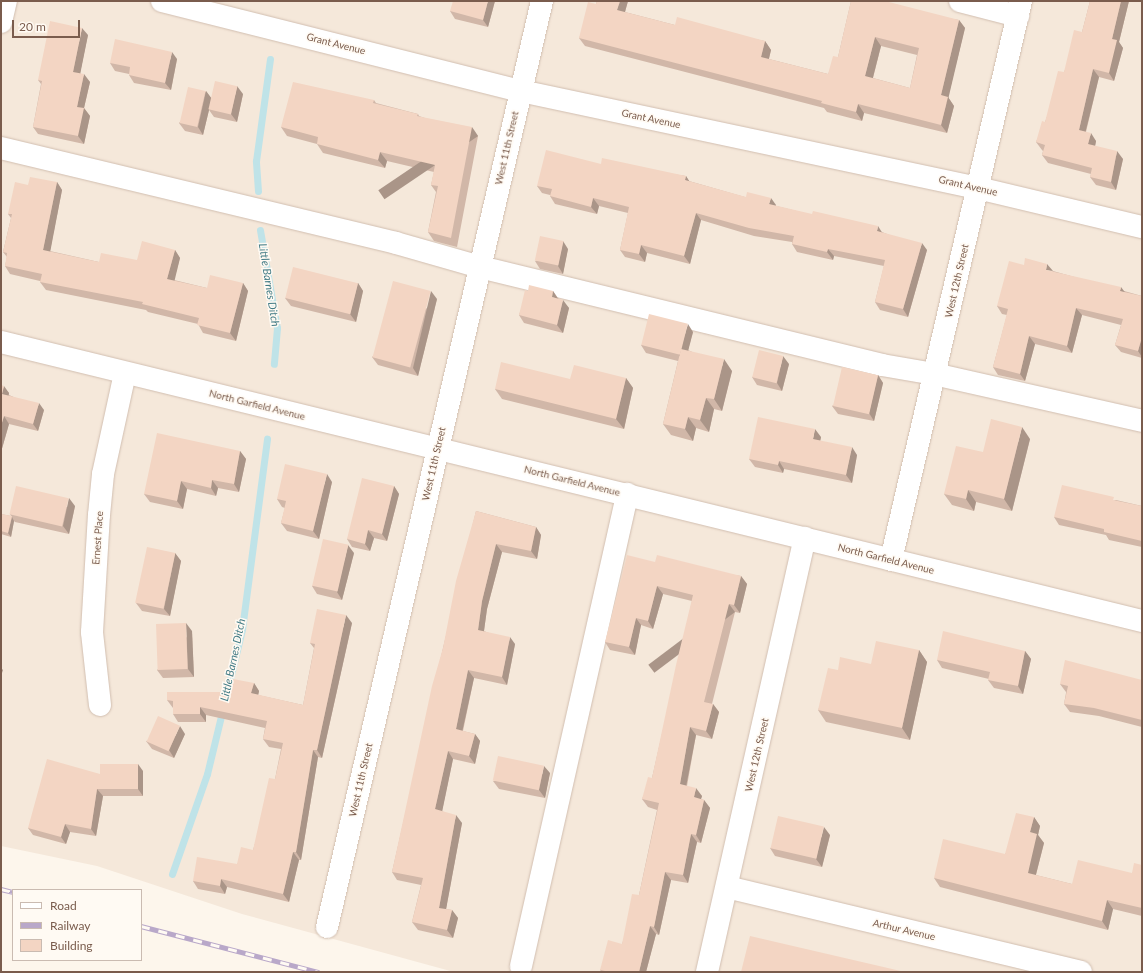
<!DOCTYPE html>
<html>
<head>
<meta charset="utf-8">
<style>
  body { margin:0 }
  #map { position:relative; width:1143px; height:973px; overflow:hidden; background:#fdf6ec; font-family:Lato,sans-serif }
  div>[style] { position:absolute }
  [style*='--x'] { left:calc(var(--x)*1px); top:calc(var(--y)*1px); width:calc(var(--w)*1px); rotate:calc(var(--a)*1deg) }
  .residential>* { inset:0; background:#f5e8da }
  .stream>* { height:7px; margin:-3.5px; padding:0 3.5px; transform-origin:3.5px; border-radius:3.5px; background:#bfe3e8 }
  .roads { filter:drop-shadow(0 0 1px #d1beb0) drop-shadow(0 0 1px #d1beb0) }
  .minor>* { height:22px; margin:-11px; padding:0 11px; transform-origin:11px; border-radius:11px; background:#fff }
  .rail>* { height:4.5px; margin-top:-2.25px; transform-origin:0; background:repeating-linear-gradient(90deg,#fffaf3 0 9px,#b9a8c9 0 18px); box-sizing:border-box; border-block:1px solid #b9a8c9 }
  .wall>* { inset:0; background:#d1b7a8 }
  .shaded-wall>* { inset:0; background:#aa9588; transform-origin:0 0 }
  .building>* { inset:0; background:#f3d5c3; transform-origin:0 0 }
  span { translate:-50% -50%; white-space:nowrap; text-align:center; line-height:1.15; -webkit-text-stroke:3px #fffaf3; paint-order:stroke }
  .street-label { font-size:10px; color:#7a5c4d }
  .water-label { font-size:11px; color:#437c86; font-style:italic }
  .frame { position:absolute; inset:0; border:2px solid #7a5c4d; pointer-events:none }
  .legend { position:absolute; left:12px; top:889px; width:130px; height:72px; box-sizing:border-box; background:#fffaf3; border:1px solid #cabbb1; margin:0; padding:5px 7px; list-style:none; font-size:12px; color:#7a5c4d }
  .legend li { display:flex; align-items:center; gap:8px; height:20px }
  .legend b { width:20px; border:1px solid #cabbb1 }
  .scale { position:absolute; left:12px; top:20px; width:68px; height:18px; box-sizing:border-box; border:2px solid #7a5c4d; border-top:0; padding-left:5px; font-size:12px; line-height:14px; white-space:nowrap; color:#7a5c4d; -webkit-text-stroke:3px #fffaf3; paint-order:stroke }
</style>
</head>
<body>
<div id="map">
  <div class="residential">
    <div style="clip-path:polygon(1px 1px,1142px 1px,1142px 972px,454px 972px,242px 914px,97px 866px,1px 846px)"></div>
  </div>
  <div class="stream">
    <div style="--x:258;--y:191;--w:30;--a:-94"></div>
    <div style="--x:256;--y:161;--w:103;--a:-82.2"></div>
    <div style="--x:260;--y:230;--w:99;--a:80.2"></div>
    <div style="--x:277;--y:328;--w:36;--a:95"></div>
    <div style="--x:172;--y:874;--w:106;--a:-70.7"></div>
    <div style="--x:207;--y:774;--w:149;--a:-76.4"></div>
    <div style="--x:242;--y:629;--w:192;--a:-82.5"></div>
  </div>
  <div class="roads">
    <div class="minor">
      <div style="--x:162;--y:1;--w:370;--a:14.1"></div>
      <div style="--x:521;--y:91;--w:467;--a:12"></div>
      <div style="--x:978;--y:188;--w:169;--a:13.4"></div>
      <div style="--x:960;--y:1;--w:60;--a:14.5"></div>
      <div style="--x:1;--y:22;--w:22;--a:-77"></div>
      <div style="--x:1;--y:148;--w:406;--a:13.5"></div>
      <div style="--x:396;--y:243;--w:87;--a:15.9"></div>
      <div style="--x:480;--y:267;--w:414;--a:13.7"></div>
      <div style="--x:882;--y:365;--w:53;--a:9.8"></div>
      <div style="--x:934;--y:374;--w:213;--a:12.7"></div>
      <div style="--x:1;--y:342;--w:1175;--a:13.74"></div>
      <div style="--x:891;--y:560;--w:574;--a:-76.91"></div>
      <div style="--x:100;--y:705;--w:73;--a:-96.3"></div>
      <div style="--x:92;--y:632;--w:117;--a:-86.6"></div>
      <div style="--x:99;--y:515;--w:41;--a:-84.4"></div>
      <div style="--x:103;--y:474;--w:103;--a:-77.7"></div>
      <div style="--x:727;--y:887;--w:364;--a:13.5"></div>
      <div style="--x:327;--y:927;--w:951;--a:-76.93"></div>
      <div style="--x:521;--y:966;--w:484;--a:-77.3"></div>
      <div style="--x:707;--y:972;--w:445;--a:-77.3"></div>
    </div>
  </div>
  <div class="rail">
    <div style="--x:1;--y:889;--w:12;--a:14"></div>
    <div style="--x:141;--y:926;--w:184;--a:14.5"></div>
  </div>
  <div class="wall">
    <div style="clip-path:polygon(495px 1px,488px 27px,455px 19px,450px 11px)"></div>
    <div style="clip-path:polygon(evenodd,597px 1px,628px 1px,625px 12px,675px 25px,765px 41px,771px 50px,769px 59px,828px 74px,838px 57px,851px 1px,959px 20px,965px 28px,948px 97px,954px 106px,947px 133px,864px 113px,862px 121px,827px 112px,824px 108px,585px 46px,579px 38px,596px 4px,597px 1px,881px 46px,917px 55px,910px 88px,873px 78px,881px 46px)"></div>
    <div style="clip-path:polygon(1090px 1px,1129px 1px,1119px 42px,1123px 48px,1114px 81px,1099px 77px,1086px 132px,1096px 141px,1095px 146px,1123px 159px,1116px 190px,1096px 185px,1090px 177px,1091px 174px,1048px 163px,1042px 155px,1043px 151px,1042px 150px,1036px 142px,1045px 122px,1064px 72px,1082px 32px)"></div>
    <div style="clip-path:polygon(88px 35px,80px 73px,90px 82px,84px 108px,90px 116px,84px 144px,38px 134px,33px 127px,41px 84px,38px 80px)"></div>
    <div style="clip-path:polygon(177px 59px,171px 90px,134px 83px,129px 75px,129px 74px,115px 71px,110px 63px)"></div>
    <div style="clip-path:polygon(206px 91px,211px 98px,243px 94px,237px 122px,214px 117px,209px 110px,203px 135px,185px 131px,179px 123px)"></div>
    <div style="clip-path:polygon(374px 100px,376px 103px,418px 114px,419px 116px,478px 136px,457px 247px,434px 241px,428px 232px,436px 192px,431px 185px,434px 172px,387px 161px,385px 168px,323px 153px,317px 144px,287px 136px,281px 127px)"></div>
    <div style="clip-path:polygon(601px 164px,686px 176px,689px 181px,776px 206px,882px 232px,927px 250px,908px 317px,880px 310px,875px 302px,884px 266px,834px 256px,833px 260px,797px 252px,792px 244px,792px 242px,754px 236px,701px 220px,690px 264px,647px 253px,645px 262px,625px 257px,620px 250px,628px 213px,599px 206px,597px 214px,555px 204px,550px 196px,550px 195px,542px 193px,537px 186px)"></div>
    <div style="clip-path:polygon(57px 182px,62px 190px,50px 251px,99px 262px,137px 260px,175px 250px,180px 258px,174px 280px,207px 288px,243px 283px,248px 291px,236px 341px,203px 333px,198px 324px,148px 312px,146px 310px,46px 290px,40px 282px,40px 281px,10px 274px,5px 266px,7px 257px,3px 252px,11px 218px,8px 214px,28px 185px)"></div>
    <div style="clip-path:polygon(568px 249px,563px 274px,540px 269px,535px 261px)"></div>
    <div style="clip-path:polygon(1053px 271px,1142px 296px,1142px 358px,1121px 352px,1115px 345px,1121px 325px,1082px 315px,1072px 353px,1035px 344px,1025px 381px,998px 375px,993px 367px,1007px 315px,1002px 314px,997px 306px)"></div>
    <div style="clip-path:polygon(358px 283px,363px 291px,356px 322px,291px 306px,285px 298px)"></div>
    <div style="clip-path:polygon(528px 291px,553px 291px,558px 298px,569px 308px,563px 333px,524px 323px,519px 315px)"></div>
    <div style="clip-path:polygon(437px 299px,418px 376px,378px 365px,372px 357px)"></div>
    <div style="clip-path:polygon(693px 332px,688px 350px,732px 371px,722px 411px,714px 409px,709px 432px,696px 428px,693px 441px,671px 435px,663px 424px,678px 361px,646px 353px,641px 345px)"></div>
    <div style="clip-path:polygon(789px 364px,782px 391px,757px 385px,752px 377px)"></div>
    <div style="clip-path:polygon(878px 375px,883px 383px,874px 421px,838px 414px,832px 406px)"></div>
    <div style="clip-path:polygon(626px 378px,633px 388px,624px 429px,502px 399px,495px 389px)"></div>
    <div style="clip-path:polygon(1px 385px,9px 393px,9px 395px,44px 410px,38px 431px,9px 424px,1px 452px)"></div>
    <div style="clip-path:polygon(821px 437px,820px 441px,857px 455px,852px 483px,784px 469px,783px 473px,755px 467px,749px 459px)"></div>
    <div style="clip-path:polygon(1030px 439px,1012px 511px,976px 502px,974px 511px,952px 505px,944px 494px,983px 452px)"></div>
    <div style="clip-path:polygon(240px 451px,246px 459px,239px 492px,218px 488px,216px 496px,187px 489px,183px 509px,150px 502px,144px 494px)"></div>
    <div style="clip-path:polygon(332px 482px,319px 539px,287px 531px,281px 523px,285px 508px,282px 507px,277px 499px)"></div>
    <div style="clip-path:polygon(394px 486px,399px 494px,387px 541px,374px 538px,370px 551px,352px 547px,347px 539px)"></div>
    <div style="clip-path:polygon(1116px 500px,1142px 506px,1142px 547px,1109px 540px,1106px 535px,1059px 525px,1054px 517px)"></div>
    <div style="clip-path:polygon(75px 506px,69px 534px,15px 522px,14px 521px,11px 537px,1px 534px,1px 514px,11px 516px,10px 514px)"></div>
    <div style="clip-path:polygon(476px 511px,536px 527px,541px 535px,537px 559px,502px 552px,487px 609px,484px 631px,515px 644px,507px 685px,474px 678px,463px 731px,475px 734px,480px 741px,475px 764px,453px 759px,442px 811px,462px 823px,446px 909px,452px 910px,458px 918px,453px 938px,418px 930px,412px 922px,421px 885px,397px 880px,392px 872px,443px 648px)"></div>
    <div style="clip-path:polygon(175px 553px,181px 561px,170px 616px,142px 611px,136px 603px)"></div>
    <div style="clip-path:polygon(354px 553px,342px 600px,317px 594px,312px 586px)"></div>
    <div style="clip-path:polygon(655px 562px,741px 576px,747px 584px,740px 613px,735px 612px,712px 704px,713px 704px,719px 712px,712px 739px,696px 735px,687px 786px,702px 796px,701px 799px,704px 800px,710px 808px,701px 843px,697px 842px,688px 883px,671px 880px,659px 935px,656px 934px,646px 972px,602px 972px,600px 970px,622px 944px,639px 895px,657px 810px,648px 807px,642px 799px,652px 778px,692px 601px,663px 594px,653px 629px,641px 625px,635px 655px,610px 650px,605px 642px)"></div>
    <div style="clip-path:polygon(352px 623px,322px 758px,318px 757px,301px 860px,299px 860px,289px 902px,227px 887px,225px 894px,198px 889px,193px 881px,237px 864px,253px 850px,275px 779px,281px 749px,269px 747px,263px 739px,265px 728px,206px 715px,206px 722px,178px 722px,173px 714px,173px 708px,167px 700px,230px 692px,254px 683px,259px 691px,258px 695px,303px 705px,314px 648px,310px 643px)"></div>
    <div style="clip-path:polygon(192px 631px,194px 677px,163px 678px,157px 670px)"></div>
    <div style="clip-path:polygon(919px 650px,927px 662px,910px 740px,826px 722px,818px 710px,838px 670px,871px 664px)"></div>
    <div style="clip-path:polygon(1025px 651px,1031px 659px,1023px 694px,994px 688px,988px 680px,989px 679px,942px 668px,937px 660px)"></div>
    <div style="clip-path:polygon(1142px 680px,1142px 727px,1099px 716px,1070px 712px,1064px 704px,1066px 693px,1066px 692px,1060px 684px)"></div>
    <div style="clip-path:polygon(185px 734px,174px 758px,152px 749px,146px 741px)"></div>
    <div style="clip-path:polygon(143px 771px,143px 796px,103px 796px,96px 836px,70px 832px,66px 844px,33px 835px,28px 828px,100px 774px)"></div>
    <div style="clip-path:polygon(550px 773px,545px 798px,499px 789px,493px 781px)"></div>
    <div style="clip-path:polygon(1034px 817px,1040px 826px,1038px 835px,1044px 843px,1036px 875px,1072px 884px,1132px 873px,1142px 865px,1142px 916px,1113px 909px,1108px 930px,940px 887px,934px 878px,1005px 854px)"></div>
    <div style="clip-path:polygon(830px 835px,822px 867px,775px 856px,770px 848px)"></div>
  </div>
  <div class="shaded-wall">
    <div style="clip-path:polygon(488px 1px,495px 1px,488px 27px,483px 20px)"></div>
    <div style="clip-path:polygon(620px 1px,628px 1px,623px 19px,617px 10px)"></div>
    <div style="clip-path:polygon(1121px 1px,1129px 1px,1119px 42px,1123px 48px,1114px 81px,1109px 73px,1112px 39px)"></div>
    <div style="clip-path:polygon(959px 20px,965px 28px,947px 104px,941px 95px)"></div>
    <div style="clip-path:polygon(82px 28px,88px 35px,79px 80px,73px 72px)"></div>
    <div style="clip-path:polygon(875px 37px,881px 46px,871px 85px,865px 76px)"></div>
    <div style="clip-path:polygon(765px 41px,771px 50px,767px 66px,761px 57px)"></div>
    <div style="clip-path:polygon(172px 52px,177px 59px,171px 90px,165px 83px)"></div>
    <div style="clip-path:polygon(1093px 69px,1099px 77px,1084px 138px,1079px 130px)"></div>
    <div style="clip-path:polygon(84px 74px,90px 82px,84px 108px,90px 116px,84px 144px,78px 136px,77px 107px)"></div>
    <div style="clip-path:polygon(237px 86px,243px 94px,237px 122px,231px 114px)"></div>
    <div style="clip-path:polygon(206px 91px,212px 99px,209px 109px,209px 110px,203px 135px,198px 127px)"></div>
    <div style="clip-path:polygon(948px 97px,954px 106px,947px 133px,941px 125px)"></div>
    <div style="clip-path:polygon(858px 104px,864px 113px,862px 121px,856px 112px)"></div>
    <div style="left:472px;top:127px;width:11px;height:113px;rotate:56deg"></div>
    <div style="clip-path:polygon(1091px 133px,1096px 141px,1094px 152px,1088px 144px)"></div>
    <div style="clip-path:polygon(1117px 151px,1123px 159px,1116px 190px,1111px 182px)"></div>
    <div style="clip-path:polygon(380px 152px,387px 161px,385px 168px,378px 160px)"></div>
    <div style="clip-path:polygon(686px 176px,691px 184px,685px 180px)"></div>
    <div style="clip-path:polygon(57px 182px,62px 190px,49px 258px,43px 250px)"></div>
    <div style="clip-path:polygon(593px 198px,599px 206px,597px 214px,591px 207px)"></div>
    <div style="clip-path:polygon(771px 198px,776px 205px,774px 212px,769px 204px)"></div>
    <div style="clip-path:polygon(696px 213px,701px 220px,690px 264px,684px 256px)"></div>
    <div style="clip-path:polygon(878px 226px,883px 234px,877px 231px)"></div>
    <div style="clip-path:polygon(563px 241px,568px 249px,563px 274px,558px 266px)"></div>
    <div style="clip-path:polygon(922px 243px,927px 250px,908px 317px,903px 309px)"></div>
    <div style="clip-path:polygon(641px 245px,647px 253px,645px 262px,639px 254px)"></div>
    <div style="clip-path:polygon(828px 249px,834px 256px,833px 260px,827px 252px)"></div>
    <div style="clip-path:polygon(175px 250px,180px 258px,173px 287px,167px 279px)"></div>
    <div style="clip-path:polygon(1047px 264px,1053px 271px,1046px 270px)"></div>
    <div style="clip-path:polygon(243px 283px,248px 291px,236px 341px,230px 333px)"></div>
    <div style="clip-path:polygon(358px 283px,363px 291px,356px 322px,350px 314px)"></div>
    <div style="clip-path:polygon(1121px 287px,1127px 295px,1120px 291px)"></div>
    <div style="clip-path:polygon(431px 291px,437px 299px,418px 376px,413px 368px)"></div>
    <div style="clip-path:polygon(553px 291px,558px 299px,552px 297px)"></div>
    <div style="clip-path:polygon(563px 300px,569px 308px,563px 333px,557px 325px)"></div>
    <div style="clip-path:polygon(1076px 308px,1082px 315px,1072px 353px,1067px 346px)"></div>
    <div style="clip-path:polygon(688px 324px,693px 332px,685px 363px,679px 355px)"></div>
    <div style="clip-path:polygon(1029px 336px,1035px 344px,1025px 381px,1020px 374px)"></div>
    <div style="clip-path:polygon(1142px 337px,1142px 357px,1138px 351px)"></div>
    <div style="clip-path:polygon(783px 356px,789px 364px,782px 391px,777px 383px)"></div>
    <div style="clip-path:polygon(724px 359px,732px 371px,722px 411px,714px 399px)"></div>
    <div style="clip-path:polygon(878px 375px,883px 383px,874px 421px,869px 413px)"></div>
    <div style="clip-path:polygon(626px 378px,633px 388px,624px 429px,616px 419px)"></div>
    <div style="clip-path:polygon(4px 386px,9px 393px,7px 401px,2px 394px)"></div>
    <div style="clip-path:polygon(706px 398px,714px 409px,709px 432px,700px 420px)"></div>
    <div style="clip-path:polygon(39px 403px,44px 410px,38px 431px,33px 424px)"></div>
    <div style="clip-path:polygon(4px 416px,9px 424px,1px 452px,1px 426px)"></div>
    <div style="clip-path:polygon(688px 417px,696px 428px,693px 441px,685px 429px)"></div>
    <div style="clip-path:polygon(1022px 427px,1030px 439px,1012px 511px,1004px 499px)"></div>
    <div style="clip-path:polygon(815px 429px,821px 437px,819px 447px,813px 439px)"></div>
    <div style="clip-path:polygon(852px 447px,857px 455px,852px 483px,846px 475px)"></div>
    <div style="clip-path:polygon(240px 451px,246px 459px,239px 492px,234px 484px)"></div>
    <div style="clip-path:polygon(779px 461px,784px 469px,783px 473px,778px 465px)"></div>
    <div style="clip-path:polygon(327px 474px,332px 482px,319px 539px,313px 531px)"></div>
    <div style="clip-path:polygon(212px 480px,218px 488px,216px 496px,211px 488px)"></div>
    <div style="clip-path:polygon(181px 481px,187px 489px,183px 509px,177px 501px)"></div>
    <div style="clip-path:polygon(394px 486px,399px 494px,387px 541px,382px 534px)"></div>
    <div style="clip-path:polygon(968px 490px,976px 502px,974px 511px,966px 499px)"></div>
    <div style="clip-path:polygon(69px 498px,75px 506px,69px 534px,63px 526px)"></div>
    <div style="clip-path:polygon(12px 517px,14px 521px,11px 537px,8px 533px)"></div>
    <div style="clip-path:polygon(536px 527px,541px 535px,537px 559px,531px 551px)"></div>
    <div style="clip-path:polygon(368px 530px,374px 538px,370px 551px,365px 544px)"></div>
    <div style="clip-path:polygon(496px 544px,502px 552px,487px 609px,483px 638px,478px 630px,482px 601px)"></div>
    <div style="clip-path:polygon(348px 545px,354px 553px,342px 600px,337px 592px)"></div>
    <div style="clip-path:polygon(175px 553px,181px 561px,170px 616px,164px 609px)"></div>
    <div style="clip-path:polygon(741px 576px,747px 584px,740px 613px,734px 605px)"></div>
    <div style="clip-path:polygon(657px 586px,663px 594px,653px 629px,648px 621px)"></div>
    <div style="left:729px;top:604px;width:10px;height:101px;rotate:53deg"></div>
    <div style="clip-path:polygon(346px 615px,352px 623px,322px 758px,317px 750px)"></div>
    <div style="clip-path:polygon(636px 618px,641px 625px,635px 655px,629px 647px)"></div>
    <div style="clip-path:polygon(186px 623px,192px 631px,194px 677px,188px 669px)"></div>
    <div style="clip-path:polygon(510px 637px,515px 644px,507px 685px,502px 677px)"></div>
    <div style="clip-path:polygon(919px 650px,927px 662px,910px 740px,902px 728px)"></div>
    <div style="clip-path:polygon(1025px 651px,1031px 659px,1023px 694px,1018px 686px)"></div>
    <div style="clip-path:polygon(1px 668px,3px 670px,1px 676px)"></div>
    <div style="clip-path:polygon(468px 670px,474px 678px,461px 737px,456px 729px)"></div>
    <div style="clip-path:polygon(254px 683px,259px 691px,257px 701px,251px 693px)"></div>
    <div style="clip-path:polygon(713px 704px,719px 712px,712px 739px,706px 731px)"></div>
    <div style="clip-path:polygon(200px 707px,206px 715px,206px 722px,200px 714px)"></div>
    <div style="clip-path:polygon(180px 726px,185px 734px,174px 758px,169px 750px)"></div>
    <div style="clip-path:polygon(690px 727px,696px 735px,685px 792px,680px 784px)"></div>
    <div style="clip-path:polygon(475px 734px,480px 741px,475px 764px,469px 756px)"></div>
    <div style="clip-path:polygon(313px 750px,318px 757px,301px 860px,296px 852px)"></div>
    <div style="clip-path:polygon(448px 751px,453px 759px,441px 817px,435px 809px)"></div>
    <div style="clip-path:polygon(138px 764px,143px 771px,143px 796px,138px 789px)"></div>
    <div style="clip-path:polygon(544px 766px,550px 773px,545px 798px,539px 790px)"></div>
    <div style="clip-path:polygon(696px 788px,702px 796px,699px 805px,694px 797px)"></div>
    <div style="clip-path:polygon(97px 789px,103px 796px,96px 836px,91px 829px)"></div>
    <div style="clip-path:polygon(704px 800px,710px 808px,701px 843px,696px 835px)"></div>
    <div style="clip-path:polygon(456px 815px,462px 823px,445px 915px,439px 908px)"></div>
    <div style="clip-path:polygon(1034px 817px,1040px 826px,1038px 835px,1044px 843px,1034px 882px,1028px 873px,1030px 832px)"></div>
    <div style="clip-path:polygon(65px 824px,70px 832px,66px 844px,61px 837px)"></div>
    <div style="clip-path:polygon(824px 827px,830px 835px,822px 867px,816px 859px)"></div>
    <div style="clip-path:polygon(691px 834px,697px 842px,688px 883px,683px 875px)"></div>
    <div style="clip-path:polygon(293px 852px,299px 860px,289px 902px,283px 894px)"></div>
    <div style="clip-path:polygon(665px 872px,671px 880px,659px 935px,654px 927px)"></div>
    <div style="clip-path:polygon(221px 879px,227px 887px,225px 894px,220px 886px)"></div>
    <div style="clip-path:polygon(1107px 900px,1113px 909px,1108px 930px,1102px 921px)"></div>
    <div style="clip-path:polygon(452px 910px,458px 918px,453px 938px,447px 930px)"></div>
    <div style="clip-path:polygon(650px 926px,656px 934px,646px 972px,639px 972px)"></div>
  </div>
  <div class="building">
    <div style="clip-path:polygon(453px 1px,488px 1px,483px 20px,450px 11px)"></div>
    <div style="clip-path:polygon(evenodd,597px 1px,620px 1px,617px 10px,675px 25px,677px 17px,765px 41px,761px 57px,828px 74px,833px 56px,838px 57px,851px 1px,885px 1px,959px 20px,941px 95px,948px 97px,941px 125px,858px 104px,856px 112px,821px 103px,822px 101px,579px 38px,588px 2px,596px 4px,597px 1px,875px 37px,919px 48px,910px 88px,865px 76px,875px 37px)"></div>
    <div style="clip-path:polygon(1090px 1px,1121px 1px,1112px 39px,1117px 40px,1109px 73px,1093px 69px,1079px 130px,1091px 133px,1088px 144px,1117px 151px,1111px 182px,1090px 177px,1092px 168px,1042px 155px,1045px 145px,1036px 142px,1042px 121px,1045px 122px,1058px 71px,1064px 72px,1074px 30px,1082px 32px)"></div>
    <div style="clip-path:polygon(50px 21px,82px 28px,73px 72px,84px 74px,77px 107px,84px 108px,78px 136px,33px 127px,42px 81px,38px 80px)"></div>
    <div style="clip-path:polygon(115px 39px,172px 52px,165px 83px,129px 75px,130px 67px,110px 63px)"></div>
    <div style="left:215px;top:81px;width:23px;height:29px;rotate:13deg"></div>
    <div style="clip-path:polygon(293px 82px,374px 100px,373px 103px,418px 114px,417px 116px,472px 127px,451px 238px,428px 232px,438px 186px,431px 185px,435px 165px,380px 152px,378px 160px,317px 144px,318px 137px,281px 127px)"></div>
    <div style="left:188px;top:87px;width:18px;height:37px;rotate:13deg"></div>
    <div style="clip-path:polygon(546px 150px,601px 164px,602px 158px,686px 176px,685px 180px,746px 197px,747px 192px,771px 198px,769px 204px,812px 214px,813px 211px,878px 226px,877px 231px,922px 243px,903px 309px,875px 302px,885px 260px,828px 249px,827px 252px,792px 244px,794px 236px,749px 228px,696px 213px,684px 256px,641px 245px,639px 254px,620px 250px,629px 207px,593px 198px,591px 207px,550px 196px,552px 189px,537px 186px)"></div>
    <div style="clip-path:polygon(30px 177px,57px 182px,43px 250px,99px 262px,101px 253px,137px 260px,142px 241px,175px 250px,167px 279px,207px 288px,210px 275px,243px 283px,230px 333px,197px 325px,199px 318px,142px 304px,143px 302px,40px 282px,42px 274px,5px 266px,7px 253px,3px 252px,12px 214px,8px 214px,15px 182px,28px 185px)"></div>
    <div style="left:540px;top:236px;width:24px;height:25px;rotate:12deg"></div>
    <div style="clip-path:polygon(1025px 258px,1047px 264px,1046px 270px,1121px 287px,1120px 291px,1142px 296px,1142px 337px,1138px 351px,1115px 345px,1123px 319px,1076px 308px,1067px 346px,1029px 336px,1020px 374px,993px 367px,1008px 309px,997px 306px,1009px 261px,1024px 265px)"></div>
    <div style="left:293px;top:267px;width:67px;height:32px;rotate:14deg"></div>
    <div style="left:393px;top:281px;width:39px;height:79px;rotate:15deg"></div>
    <div style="clip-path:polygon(529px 285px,553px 291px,552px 297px,563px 300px,557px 325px,519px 315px,525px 290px,528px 291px)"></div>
    <div style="left:649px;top:314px;width:40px;height:32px;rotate:14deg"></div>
    <div style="clip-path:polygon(681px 349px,724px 359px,714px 399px,706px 398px,700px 420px,688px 417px,685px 429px,663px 424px)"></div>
    <div style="left:759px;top:350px;width:25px;height:28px;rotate:14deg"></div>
    <div style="clip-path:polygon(501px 362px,570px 379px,574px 365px,626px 378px,616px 419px,495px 389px)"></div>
    <div style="left:842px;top:367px;width:37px;height:40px;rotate:13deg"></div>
    <div style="clip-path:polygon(1px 385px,4px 386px,2px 394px,39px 403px,33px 424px,4px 416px,1px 426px)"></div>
    <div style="clip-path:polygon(758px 417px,815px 429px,813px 439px,852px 447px,846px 475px,779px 461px,778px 465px,749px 459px)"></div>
    <div style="clip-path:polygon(991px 419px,1022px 427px,1004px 499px,968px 490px,966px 499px,944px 494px,956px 446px,983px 452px)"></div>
    <div style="clip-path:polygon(157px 433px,240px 451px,234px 484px,212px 480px,211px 488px,181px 481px,177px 501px,144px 494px)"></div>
    <div style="clip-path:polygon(285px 464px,327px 474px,313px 531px,281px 523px,286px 501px,277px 499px)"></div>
    <div style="clip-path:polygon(362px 478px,394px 486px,382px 534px,368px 530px,365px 544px,347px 539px)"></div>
    <div style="clip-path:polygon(1062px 485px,1114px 497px,1113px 500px,1142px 506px,1142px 541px,1104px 532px,1104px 529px,1054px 517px)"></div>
    <div style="left:16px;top:486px;width:54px;height:29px;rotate:13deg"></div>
    <div style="clip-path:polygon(476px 511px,536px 527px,531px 551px,496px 544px,482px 601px,478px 630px,510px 637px,502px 677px,468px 670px,456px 729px,475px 734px,469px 756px,448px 751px,435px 809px,456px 815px,439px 908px,452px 910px,447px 930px,412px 922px,423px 878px,392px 872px,432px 686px,443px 648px,456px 581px)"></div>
    <div style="clip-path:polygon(1px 514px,12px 516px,8px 533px,1px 531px)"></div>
    <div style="left:323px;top:539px;width:26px;height:48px;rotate:13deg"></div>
    <div style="left:147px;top:547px;width:29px;height:57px;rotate:12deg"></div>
    <div style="clip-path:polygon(627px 555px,655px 562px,657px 555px,741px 576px,734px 605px,729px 604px,704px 702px,713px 704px,706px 731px,690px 727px,680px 784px,696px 788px,694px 797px,704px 800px,696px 835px,691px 834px,683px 875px,665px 872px,654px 927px,650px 926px,639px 972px,610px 972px,600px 970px,608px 940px,622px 944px,632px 894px,639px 895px,659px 803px,642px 799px,648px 777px,652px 778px,676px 665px,693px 595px,657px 586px,648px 621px,636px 618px,629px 647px,605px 642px)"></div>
    <div style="clip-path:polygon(317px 609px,346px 615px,317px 750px,313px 750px,296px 852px,293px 852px,283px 894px,221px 879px,220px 886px,193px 881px,197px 857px,237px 864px,241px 847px,253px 850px,269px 778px,275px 779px,283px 743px,263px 739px,267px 721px,200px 707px,200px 714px,173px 714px,173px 701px,167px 700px,167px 692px,230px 692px,233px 679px,254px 683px,251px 693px,303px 705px,315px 644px,310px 643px)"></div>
    <div style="left:186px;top:623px;width:46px;height:30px;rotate:88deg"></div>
    <div style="clip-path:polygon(943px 631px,1025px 651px,1018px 686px,988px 680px,990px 672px,937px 660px)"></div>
    <div style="clip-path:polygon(876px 641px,919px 650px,902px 728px,818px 710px,828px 668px,838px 670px,840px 657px,871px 664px)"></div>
    <div style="clip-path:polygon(1065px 660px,1142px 680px,1142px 720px,1094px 708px,1064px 704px,1068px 686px,1060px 684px)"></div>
    <div style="left:158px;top:716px;width:24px;height:28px;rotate:24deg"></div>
    <div style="left:498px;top:756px;width:47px;height:25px;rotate:12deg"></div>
    <div style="clip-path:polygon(47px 759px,100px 774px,100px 764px,138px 764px,138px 789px,97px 789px,91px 829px,65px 824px,61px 837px,28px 828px)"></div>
    <div style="clip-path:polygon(1016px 813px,1034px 817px,1030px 832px,1037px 834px,1028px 873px,1072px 884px,1078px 860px,1132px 873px,1134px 863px,1142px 865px,1142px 908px,1107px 900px,1102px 921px,934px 878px,943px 839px,1005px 854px)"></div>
    <div style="left:778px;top:816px;width:47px;height:33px;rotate:13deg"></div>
    <div style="clip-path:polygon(750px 936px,905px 972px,741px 972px)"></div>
  </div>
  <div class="street-label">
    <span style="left:336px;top:44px;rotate:14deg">Grant Avenue</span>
    <span style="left:651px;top:119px;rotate:12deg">Grant Avenue</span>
    <span style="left:507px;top:148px;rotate:-77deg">West 11th Street</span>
    <span style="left:968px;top:186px;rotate:13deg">Grant Avenue</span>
    <span style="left:957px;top:281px;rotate:-77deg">West 12th Street</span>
    <span style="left:257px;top:405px;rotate:14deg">North Garfield Avenue</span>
    <span style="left:434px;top:464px;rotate:-77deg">West 11th Street</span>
    <span style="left:572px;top:481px;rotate:14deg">North Garfield Avenue</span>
    <span style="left:98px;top:538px;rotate:-86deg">Ernest Place</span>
    <span style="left:886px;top:559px;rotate:14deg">North Garfield Avenue</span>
    <span style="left:757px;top:755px;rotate:-77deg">West 12th Street</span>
    <span style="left:361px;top:780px;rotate:-77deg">West 11th Street</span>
    <span style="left:904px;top:930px;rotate:13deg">Arthur Avenue</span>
  </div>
  <div class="water-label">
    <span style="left:269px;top:285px;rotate:81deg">Little Barnes Ditch</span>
    <span style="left:233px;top:660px;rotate:-78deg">Little Barnes Ditch</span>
  </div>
  <div class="frame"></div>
  <ul class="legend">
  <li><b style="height:5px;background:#fff"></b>Road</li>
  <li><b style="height:5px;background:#b9a8c9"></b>Railway</li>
  <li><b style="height:11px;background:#f3d5c3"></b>Building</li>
  </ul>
  <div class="scale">20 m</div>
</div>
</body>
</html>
